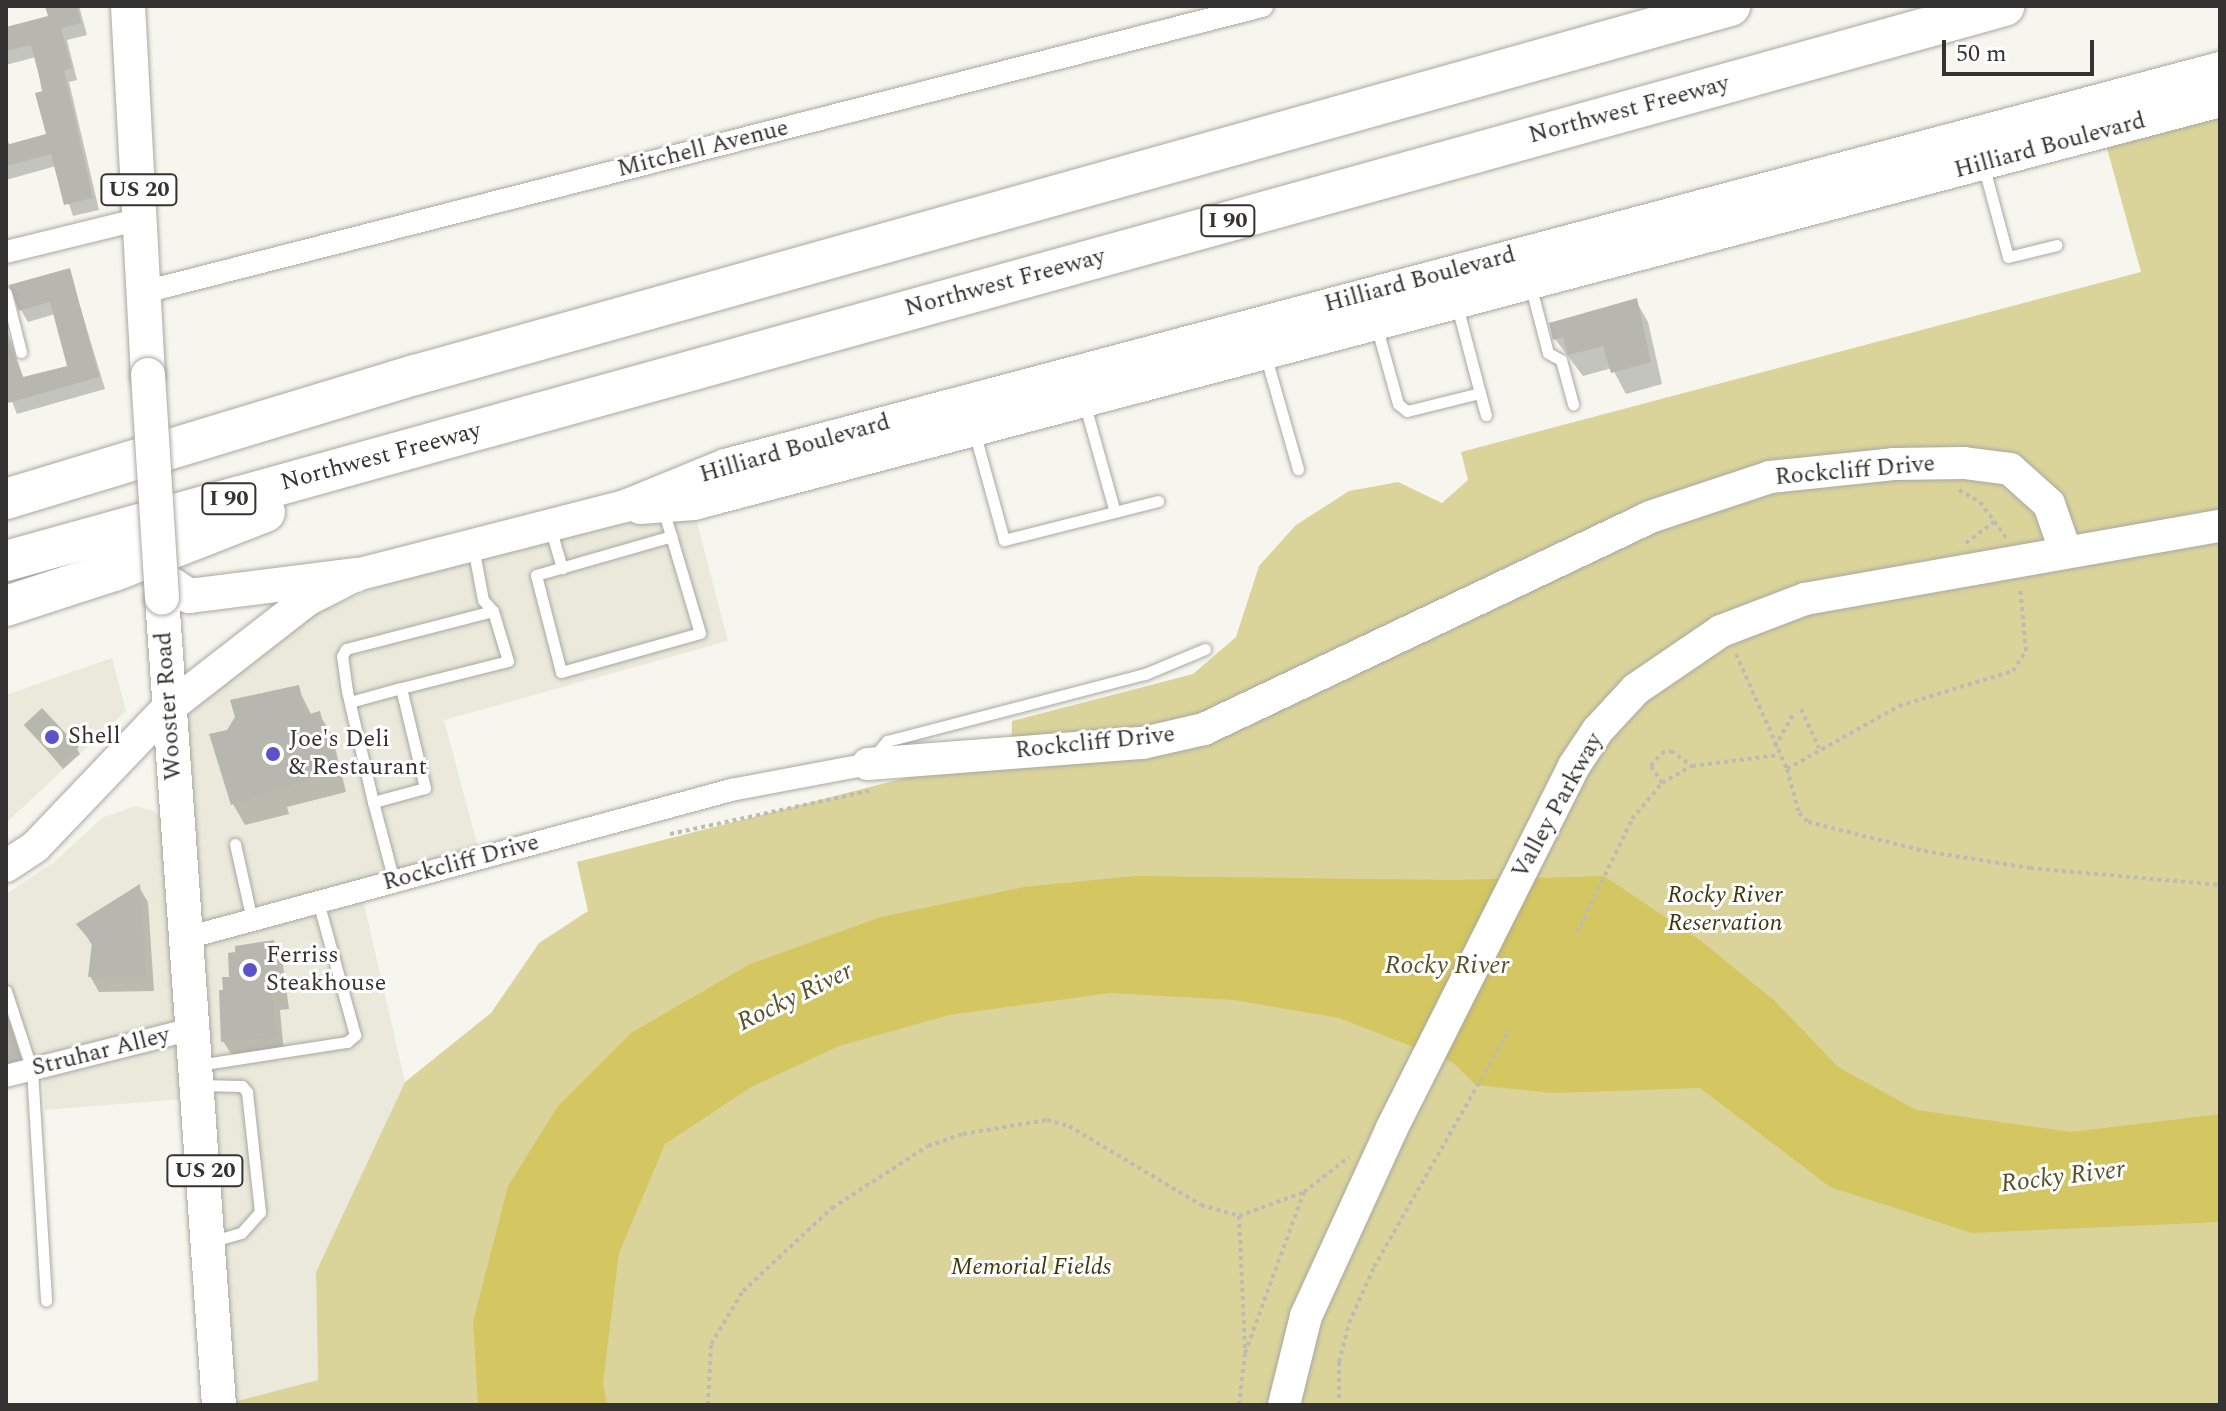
<!DOCTYPE html>
<html>
<head>
<meta charset="utf-8">
<style>
  body { margin:0 }
  #map { position:relative; width:2226px; height:1411px; overflow:hidden; background:#f6f6ef; font-family:Spectral,serif }
  div>[style] { position:absolute }
  [style*='--x'] { left:calc(var(--x)*1px); top:calc(var(--y)*1px); width:calc(var(--w)*1px); rotate:calc(var(--a)*1deg) }
  .built>* { inset:0; background:#ebe9db }
  .green>* { inset:0; background:#dbd49a }
  .water>* { inset:0; background:#d4c660 }
  .shadow>* { inset:0; background:#0003 }
  .building>* { inset:0; background:#b7b7b0; transform-origin:0 0 }
  .path>* { height:4px; margin-top:-2px; transform-origin:0; background:repeating-linear-gradient(90deg,#bcbbb6 0 4px,transparent 0 8px) }
  .roads { filter:drop-shadow(0 0 2px #a8a8a1) drop-shadow(0 0 2px #a8a8a1) }
  .lane>* { height:11px; margin:-5.5px; padding:0 5.5px; transform-origin:5.5px; border-radius:5.5px; background:#fff }
  .street>* { height:22px; margin:-11px; padding:0 11px; transform-origin:11px; border-radius:11px; background:#fff }
  .secondary>* { height:32px; margin:-16px; padding:0 16px; transform-origin:16px; border-radius:16px; background:#fff }
  .primary>* { height:34px; margin:-17px; padding:0 17px; transform-origin:17px; border-radius:17px; background:#fff }
  .highway>* { height:40px; margin:-20px; padding:0 20px; transform-origin:20px; border-radius:20px; background:#fff }
  .bridges { filter:drop-shadow(0 0 2px #a8a8a1) drop-shadow(0 0 2px #a8a8a1) }
  .primary-bridge>* { height:34px; margin:-17px; padding:0 17px; transform-origin:17px; border-radius:17px; background:#fff }
  .dots>* { width:22px; height:22px; translate:-50% -50%; box-sizing:border-box; border:4px solid #fff; border-radius:50% }
  span { translate:-50% -50%; white-space:nowrap; text-align:center; line-height:1.15; -webkit-text-stroke:6px #fff; paint-order:stroke }
  .shield-label span { padding:2px 6px; background:#fff; border:2px solid; border-radius:6px; -webkit-text-stroke-width:0 }
  .shield-label { font-size:22px; color:#343331; font-weight:700 }
  .street-label { font-size:24px; color:#343331 }
  .poi-label { font-size:24px; color:#343331 }
  .left { translate:0 -50%; text-align:left }
  .park-label { font-size:24px; color:#3e380c; font-style:italic }
  .water-label { font-size:26px; color:#575227; font-style:italic }
  .frame { position:absolute; inset:0; border:8px solid #343331; pointer-events:none }
  .scale { position:absolute; left:1942px; top:40px; width:152px; height:36px; box-sizing:border-box; border:4px solid #343331; border-top:0; padding-left:10px; font-size:24px; line-height:28px; white-space:nowrap; color:#343331; -webkit-text-stroke:6px #fff; paint-order:stroke }
</style>
</head>
<body>
<div id="map">
  <div class="built">
    <div style="clip-path:polygon(630px 513px,695px 515px,728px 641px,444px 720px,478px 847px,359px 882px,405px 1082px,316px 1272px,318px 1380px,235px 1401px,186px 715px,312px 614px,398px 579px)"></div>
    <div style="clip-path:polygon(112px 658px,126px 711px,6px 823px,6px 695px)"></div>
    <div style="clip-path:polygon(135px 806px,154px 811px,166px 827px,183px 1099px,45px 1110px,42px 1060px,6px 1068px,6px 894px,54px 862px,102px 818px)"></div>
  </div>
  <div class="green">
    <div style="clip-path:polygon(2220px 110px,2220px 1405px,221px 1405px,318px 1380px,316px 1272px,405px 1082px,491px 1013px,539px 943px,588px 911px,577px 862px,913px 776px,1011px 767px,1012px 721px,1193px 674px,1236px 637px,1259px 566px,1296px 525px,1349px 491px,1398px 482px,1442px 503px,1468px 480px,1461px 452px,2141px 272px,2105px 141px)"></div>
  </div>
  <div class="water">
    <div style="clip-path:polygon(1135px 876px,1455px 880px,1604px 876px,1701px 941px,1775px 1001px,1838px 1067px,1916px 1110px,2071px 1132px,2220px 1114px,2220px 1222px,1972px 1233px,1830px 1187px,1700px 1088px,1553px 1093px,1476px 1085px,1452px 1062px,1339px 1018px,1234px 1000px,1110px 993px,949px 1015px,839px 1046px,751px 1087px,665px 1144px,619px 1253px,603px 1383px,607px 1405px,478px 1405px,473px 1322px,508px 1186px,558px 1106px,631px 1033px,750px 964px,881px 917px,1024px 887px)"></div>
  </div>
  <div class="shadow">
    <div style="clip-path:polygon(47px 6px,79px 6px,87px 35px,67px 40px,77px 80px,69px 82px,99px 210px,73px 216px,56px 166px,6px 180px,6px 135px,10px 146px,49px 135px,36px 57px,6px 65px,6px 29px,50px 18px)"></div>
    <div style="clip-path:polygon(69px 270px,105px 389px,17px 414px,6px 387px,6px 327px,24px 379px,70px 367px,55px 314px,28px 322px,21px 310px)"></div>
    <div style="clip-path:polygon(1636px 301px,1648px 322px,1662px 384px,1626px 394px,1612px 368px,1583px 376px,1555px 339px)"></div>
    <div style="clip-path:polygon(298px 688px,312px 716px,319px 714px,332px 735px,346px 792px,287px 807px,289px 814px,245px 825px,233px 804px,228px 732px)"></div>
    <div style="clip-path:polygon(30px 730px,77px 749px,80px 754px,63px 769px)"></div>
    <div style="clip-path:polygon(139px 887px,148px 902px,154px 991px,99px 992px,90px 976px,93px 947px,79px 924px)"></div>
    <div style="clip-path:polygon(273px 942px,282px 958px,289px 1009px,280px 1010px,284px 1054px,233px 1057px,223px 1041px,225px 992px,231px 979px)"></div>
    <div style="clip-path:polygon(6px 1011px,23px 1064px,6px 1069px)"></div>
  </div>
  <div class="building">
    <div style="clip-path:polygon(45px 6px,77px 6px,81px 23px,61px 28px,72px 68px,64px 70px,93px 198px,64px 205px,51px 154px,6px 166px,6px 145px,46px 134px,35px 93px,43px 91px,31px 45px,6px 51px,6px 27px,48px 16px)"></div>
    <div style="clip-path:polygon(70px 268px,99px 377px,8px 403px,6px 336px,23px 377px,67px 366px,50px 302px,19px 311px,9px 285px)"></div>
    <div style="clip-path:polygon(1637px 298px,1651px 362px,1611px 373px,1603px 346px,1568px 355px,1563px 337px,1553px 340px,1549px 323px)"></div>
    <div style="clip-path:polygon(299px 685px,306px 715px,320px 711px,335px 770px,231px 805px,209px 734px,227px 730px,235px 717px,230px 700px)"></div>
    <div style="left:42px;top:708px;width:54px;height:25px;rotate:47deg"></div>
    <div style="clip-path:polygon(140px 884px,146px 975px,88px 977px,92px 943px,76px 924px)"></div>
    <div style="clip-path:polygon(274px 940px,281px 994px,272px 994px,276px 1038px,221px 1042px,219px 990px,223px 990px,222px 977px,229px 977px,228px 953px,235px 952px,235px 946px)"></div>
  </div>
  <div class="path">
    <div style="--x:1959;--y:490;--w:24;--a:30"></div>
    <div style="--x:1980;--y:502;--w:47;--a:53.6"></div>
    <div style="--x:1966;--y:543;--w:35;--a:-37"></div>
    <div style="--x:1736;--y:654;--w:126;--a:66.1"></div>
    <div style="--x:1787;--y:769;--w:46;--a:74.7"></div>
    <div style="--x:1799;--y:813;--w:13;--a:45"></div>
    <div style="--x:1808;--y:822;--w:120;--a:14"></div>
    <div style="--x:1924;--y:851;--w:107;--a:9.1"></div>
    <div style="--x:2030;--y:868;--w:191;--a:5.1"></div>
    <div style="--x:1801;--y:709;--w:43;--a:65.2"></div>
    <div style="--x:1775;--y:747;--w:38;--a:-61"></div>
    <div style="--x:1787;--y:769;--w:129;--a:-29.4"></div>
    <div style="--x:1899;--y:706;--w:119;--a:-17.1"></div>
    <div style="--x:2013;--y:671;--w:24;--a:-57"></div>
    <div style="--x:2026;--y:651;--w:64;--a:-95.4"></div>
    <div style="--x:1662;--y:783;--w:20;--a:-123"></div>
    <div style="--x:1651;--y:766;--w:16;--a:-52"></div>
    <div style="--x:1661;--y:753;--w:10;--a:-11"></div>
    <div style="--x:1671;--y:751;--w:26;--a:36"></div>
    <div style="--x:670;--y:834;--w:204;--a:-12.2"></div>
    <div style="--x:1577;--y:933;--w:127;--a:-64.2"></div>
    <div style="--x:1632;--y:819;--w:47;--a:-50.2"></div>
    <div style="--x:1662;--y:783;--w:34;--a:-30"></div>
    <div style="--x:1692;--y:766;--w:88;--a:-7.2"></div>
    <div style="--x:1239;--y:1216;--w:133;--a:87.4"></div>
    <div style="--x:1339;--y:1398;--w:36;--a:-90"></div>
    <div style="--x:1339;--y:1362;--w:40;--a:-75.6"></div>
    <div style="--x:1349;--y:1323;--w:61;--a:-65.9"></div>
    <div style="--x:1374;--y:1267;--w:273;--a:-60.3"></div>
    <div style="--x:708;--y:1405;--w:61;--a:-87.2"></div>
    <div style="--x:711;--y:1344;--w:62;--a:-58.9"></div>
    <div style="--x:743;--y:1291;--w:122;--a:-43"></div>
    <div style="--x:832;--y:1208;--w:114;--a:-32.9"></div>
    <div style="--x:928;--y:1146;--w:37;--a:-19"></div>
    <div style="--x:963;--y:1134;--w:85;--a:-9.5"></div>
    <div style="--x:1047;--y:1120;--w:23;--a:15"></div>
    <div style="--x:1069;--y:1126;--w:154;--a:30.9"></div>
    <div style="--x:1201;--y:1205;--w:40;--a:16"></div>
    <div style="--x:1239;--y:1216;--w:69;--a:-20.3"></div>
    <div style="--x:1304;--y:1192;--w:57;--a:-37.9"></div>
    <div style="--x:1239;--y:1405;--w:52;--a:-83.4"></div>
    <div style="--x:1245;--y:1353;--w:171;--a:-69.9"></div>
  </div>
  <div class="roads">
    <div class="lane">
      <div style="--x:1984;--y:168;--w:92;--a:74.9"></div>
      <div style="--x:2008;--y:257;--w:50;--a:-13.8"></div>
      <div style="--x:1530;--y:284;--w:71;--a:75.4"></div>
      <div style="--x:1548;--y:353;--w:15;--a:28"></div>
      <div style="--x:1561;--y:360;--w:46;--a:74.7"></div>
      <div style="--x:6;--y:293;--w:61;--a:75.7"></div>
      <div style="--x:1376;--y:325;--w:82;--a:74.4"></div>
      <div style="--x:1398;--y:404;--w:11;--a:38"></div>
      <div style="--x:1407;--y:411;--w:75;--a:-13.9"></div>
      <div style="--x:1480;--y:393;--w:90;--a:-104.8"></div>
      <div style="--x:1265;--y:354;--w:120;--a:74"></div>
      <div style="--x:1480;--y:393;--w:23;--a:75"></div>
      <div style="--x:1084;--y:402;--w:114;--a:74.3"></div>
      <div style="--x:974;--y:431;--w:113;--a:74.6"></div>
      <div style="--x:1004;--y:540;--w:159;--a:-14.2"></div>
      <div style="--x:663;--y:509;--w:129;--a:73.4"></div>
      <div style="--x:700;--y:633;--w:144;--a:164.3"></div>
      <div style="--x:561;--y:672;--w:100;--a:-104.5"></div>
      <div style="--x:536;--y:575;--w:141;--a:-16"></div>
      <div style="--x:550;--y:527;--w:43;--a:73.7"></div>
      <div style="--x:473;--y:547;--w:54;--a:79.3"></div>
      <div style="--x:483;--y:600;--w:15;--a:48"></div>
      <div style="--x:493;--y:611;--w:52;--a:73.3"></div>
      <div style="--x:508;--y:661;--w:110;--a:165.8"></div>
      <div style="--x:401;--y:688;--w:103;--a:76.5"></div>
      <div style="--x:425;--y:788;--w:54;--a:164.9"></div>
      <div style="--x:373;--y:802;--w:114;--a:-103.2"></div>
      <div style="--x:347;--y:691;--w:35;--a:-98"></div>
      <div style="--x:342;--y:656;--w:8;--a:-60"></div>
      <div style="--x:346;--y:649;--w:152;--a:-14.5"></div>
      <div style="--x:350;--y:702;--w:53;--a:-15.4"></div>
      <div style="--x:871;--y:760;--w:25;--a:-50"></div>
      <div style="--x:887;--y:741;--w:267;--a:-14.6"></div>
      <div style="--x:1145;--y:674;--w:65;--a:-22.6"></div>
      <div style="--x:373;--y:802;--w:82;--a:75.1"></div>
      <div style="--x:235;--y:844;--w:78;--a:77.4"></div>
      <div style="--x:6;--y:991;--w:83;--a:71.8"></div>
      <div style="--x:32;--y:1070;--w:231;--a:86.5"></div>
      <div style="--x:198;--y:1065;--w:151;--a:-8.8"></div>
      <div style="--x:347;--y:1042;--w:11;--a:-41"></div>
      <div style="--x:355;--y:1035;--w:138;--a:-105.5"></div>
      <div style="--x:199;--y:1085;--w:43;--a:1.3"></div>
      <div style="--x:242;--y:1086;--w:8;--a:50"></div>
      <div style="--x:247;--y:1092;--w:121;--a:83.8"></div>
      <div style="--x:260;--y:1212;--w:28;--a:132"></div>
      <div style="--x:241;--y:1233;--w:32;--a:164"></div>
    </div>
    <div class="street">
      <div style="--x:6;--y:252;--w:138;--a:-13.8"></div>
      <div style="--x:144;--y:292;--w:1154;--a:-14.35"></div>
      <div style="--x:190;--y:937;--w:561;--a:-15.2"></div>
      <div style="--x:731;--y:790;--w:139;--a:-10.7"></div>
      <div style="--x:6;--y:1076;--w:196;--a:-14.2"></div>
    </div>
    <div class="secondary">
      <div style="--x:640;--y:508;--w:54;--a:-4.2"></div>
      <div style="--x:694;--y:504;--w:1578;--a:-14.79"></div>
      <div style="--x:868;--y:764;--w:276;--a:-4.4"></div>
      <div style="--x:1143;--y:743;--w:63;--a:-12.9"></div>
      <div style="--x:1204;--y:729;--w:494;--a:-25.4"></div>
      <div style="--x:1650;--y:517;--w:126;--a:-18.4"></div>
      <div style="--x:1770;--y:477;--w:124;--a:-6"></div>
      <div style="--x:1893;--y:464;--w:71;--a:-0.8"></div>
      <div style="--x:1964;--y:463;--w:46;--a:7.4"></div>
      <div style="--x:2010;--y:469;--w:52;--a:41.9"></div>
      <div style="--x:2049;--y:504;--w:49;--a:70.8"></div>
      <div style="--x:6;--y:866;--w:35;--a:-33"></div>
      <div style="--x:35;--y:847;--w:191;--a:-46.3"></div>
      <div style="--x:167;--y:709;--w:177;--a:-37.9"></div>
      <div style="--x:307;--y:600;--w:55;--a:-27"></div>
      <div style="--x:356;--y:575;--w:278;--a:-14.4"></div>
      <div style="--x:625;--y:506;--w:108;--a:-22.3"></div>
      <div style="--x:725;--y:465;--w:1547;--a:-14.87"></div>
      <div style="--x:1284;--y:1405;--w:92;--a:-76.1"></div>
      <div style="--x:1306;--y:1316;--w:207;--a:-65.4"></div>
      <div style="--x:1392;--y:1128;--w:405;--a:-63.3"></div>
      <div style="--x:1574;--y:766;--w:43;--a:-56.3"></div>
      <div style="--x:1598;--y:730;--w:56;--a:-47.2"></div>
      <div style="--x:1636;--y:689;--w:103;--a:-34.3"></div>
      <div style="--x:1721;--y:631;--w:90;--a:-20.9"></div>
      <div style="--x:1805;--y:599;--w:421;--a:-10"></div>
    </div>
    <div class="primary">
      <div style="--x:128;--y:6;--w:370;--a:86.9"></div>
      <div style="--x:160;--y:577;--w:35;--a:33"></div>
      <div style="--x:189;--y:596;--w:168;--a:-7.2"></div>
      <div style="--x:162;--y:598;--w:809;--a:85.96"></div>
    </div>
    <div class="highway">
      <div style="--x:6;--y:499;--w:427;--a:-16.9"></div>
      <div style="--x:415;--y:375;--w:1366;--a:-15.67"></div>
      <div style="--x:6;--y:561;--w:2074;--a:-15.52"></div>
      <div style="--x:6;--y:606;--w:114;--a:-18"></div>
      <div style="--x:114;--y:571;--w:162;--a:-21.3"></div>
    </div>
  </div>
  <div class="bridges">
    <div class="primary-bridge">
      <div style="--x:148;--y:375;--w:223;--a:86.4"></div>
    </div>
  </div>
  <div class="dots">
    <div style="left:52px;top:737px;background:#5c53cb"></div>
    <div style="left:273px;top:754px;background:#5c53cb"></div>
    <div style="left:250px;top:970px;background:#5c53cb"></div>
  </div>
  <div class="shield-label">
    <span style="left:139px;top:190px">US 20</span>
    <span style="left:1228px;top:221px">I 90</span>
    <span style="left:229px;top:499px">I 90</span>
    <span style="left:205px;top:1171px">US 20</span>
  </div>
  <div class="street-label">
    <span style="left:1629px;top:110px;rotate:-15deg">Northwest Freeway</span>
    <span style="left:2050px;top:146px;rotate:-15deg">Hilliard Boulevard</span>
    <span style="left:703px;top:149px;rotate:-14deg">Mitchell Avenue</span>
    <span style="left:1420px;top:280px;rotate:-15deg">Hilliard Boulevard</span>
    <span style="left:1005px;top:283px;rotate:-15deg">Northwest Freeway</span>
    <span style="left:795px;top:449px;rotate:-16deg">Hilliard Boulevard</span>
    <span style="left:381px;top:457px;rotate:-15deg">Northwest Freeway</span>
    <span style="left:1855px;top:471px;rotate:-5deg">Rockcliff Drive</span>
    <span style="left:169px;top:706px;rotate:-94deg">Wooster Road</span>
    <span style="left:1095px;top:743px;rotate:-6deg">Rockcliff Drive</span>
    <span style="left:1558px;top:806px;rotate:-61deg">Valley Parkway</span>
    <span style="left:461px;top:863px;rotate:-15deg">Rockcliff Drive</span>
    <span style="left:101px;top:1052px;rotate:-14deg">Struhar Alley</span>
  </div>
  <div class="poi-label">
    <span class="left" style="left:68px;top:737px">Shell</span>
    <span class="left" style="left:289px;top:754px">Joe's Deli<br>&amp; Restaurant</span>
    <span class="left" style="left:266px;top:970px">Ferriss<br>Steakhouse</span>
  </div>
  <div class="park-label">
    <span style="left:1725px;top:910px">Rocky River<br>Reservation</span>
    <span style="left:1031px;top:1268px">Memorial Fields</span>
  </div>
  <div class="water-label">
    <span style="left:1447px;top:966px">Rocky River</span>
    <span style="left:795px;top:997px;rotate:-26deg">Rocky River</span>
    <span style="left:2063px;top:1177px;rotate:-7deg">Rocky River</span>
  </div>
  <div class="frame"></div>
  <div class="scale">50 m</div>
</div>
</body>
</html>
